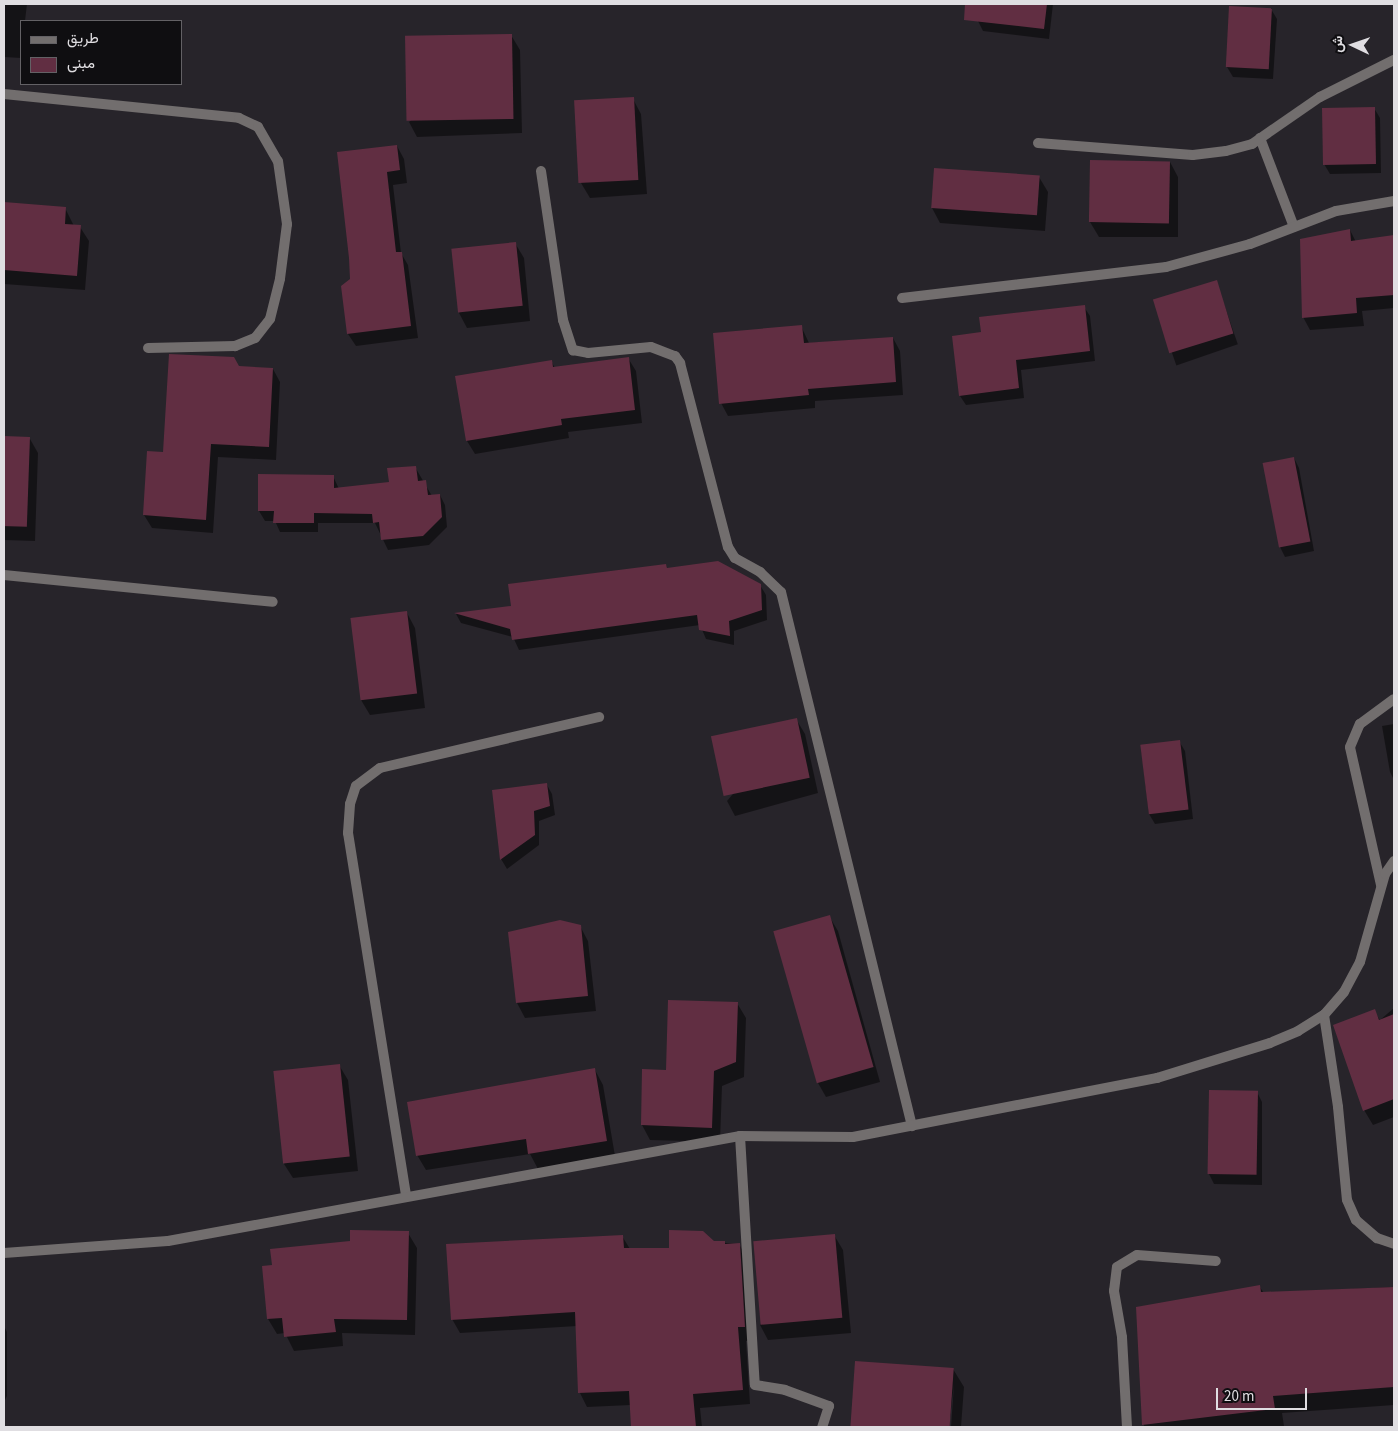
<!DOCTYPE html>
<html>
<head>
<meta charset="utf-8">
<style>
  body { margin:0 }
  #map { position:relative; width:1398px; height:1431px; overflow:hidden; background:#27242a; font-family:"Source Sans 3",Vazirmatn,sans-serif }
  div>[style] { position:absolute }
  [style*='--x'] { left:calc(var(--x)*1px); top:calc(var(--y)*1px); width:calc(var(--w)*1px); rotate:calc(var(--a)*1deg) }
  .shadow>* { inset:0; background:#0007; transform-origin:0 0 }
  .building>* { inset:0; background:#612e42; transform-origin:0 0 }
  .street>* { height:10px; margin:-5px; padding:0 5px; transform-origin:5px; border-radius:5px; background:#726e6e }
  span { translate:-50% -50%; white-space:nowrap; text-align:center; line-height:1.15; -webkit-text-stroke:4px #0f0e11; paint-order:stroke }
  .frame { position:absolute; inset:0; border:5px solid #e0dee2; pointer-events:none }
  .legend { position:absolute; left:20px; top:20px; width:162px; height:65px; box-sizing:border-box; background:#0f0e11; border:1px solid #636165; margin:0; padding:6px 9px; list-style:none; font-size:15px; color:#e0dee2 }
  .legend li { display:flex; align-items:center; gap:10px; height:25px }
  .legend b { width:25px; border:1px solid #636165 }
  .north { position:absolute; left:1328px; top:20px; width:50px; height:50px; -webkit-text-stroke:4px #0f0e11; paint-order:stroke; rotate:273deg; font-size:14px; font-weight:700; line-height:20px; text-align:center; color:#e0dee2 }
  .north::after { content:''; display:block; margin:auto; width:18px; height:22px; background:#e0dee2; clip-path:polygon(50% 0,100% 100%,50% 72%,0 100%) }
  .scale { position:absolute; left:1216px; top:1388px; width:91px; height:22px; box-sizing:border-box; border:2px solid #e0dee2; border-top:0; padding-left:6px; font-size:15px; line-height:18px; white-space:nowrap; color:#e0dee2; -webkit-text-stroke:4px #0f0e11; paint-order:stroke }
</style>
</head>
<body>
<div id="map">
  <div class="shadow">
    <div style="clip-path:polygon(4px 4px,27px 4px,25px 21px,21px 21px,21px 58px,4px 57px)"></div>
    <div style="clip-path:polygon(980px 4px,1053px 4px,1049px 39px,983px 31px,978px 21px)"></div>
    <div style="clip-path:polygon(1271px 9px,1277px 19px,1273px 79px,1233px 77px,1227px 67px)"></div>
    <div style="clip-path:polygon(511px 35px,520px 50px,522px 133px,417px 137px,409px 122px)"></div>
    <div style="clip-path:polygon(633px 99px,641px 114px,647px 194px,590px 198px,581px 183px)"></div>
    <div style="clip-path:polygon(1374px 108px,1380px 118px,1381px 173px,1330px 174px,1324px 164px)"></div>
    <div style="clip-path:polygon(397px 146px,404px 159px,407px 183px,393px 185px,401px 253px,408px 265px,418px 338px,356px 346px,348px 334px,351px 258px)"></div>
    <div style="clip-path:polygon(1091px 162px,1170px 162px,1178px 177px,1178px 237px,1099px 237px,1090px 222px)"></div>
    <div style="clip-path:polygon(1039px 177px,1048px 192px,1045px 231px,940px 223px,932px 208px)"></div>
    <div style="clip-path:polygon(4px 203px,65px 208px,74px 226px,80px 227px,89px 241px,85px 290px,4px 284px)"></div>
    <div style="clip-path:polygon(1350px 230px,1356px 242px,1394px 237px,1394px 308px,1362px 311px,1364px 326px,1310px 330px,1303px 317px)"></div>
    <div style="clip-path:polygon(515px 243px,524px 258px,530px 321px,467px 328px,459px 313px)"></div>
    <div style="left:1216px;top:281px;width:67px;height:65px;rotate:71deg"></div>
    <div style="clip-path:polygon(1084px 307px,1090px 316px,1095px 361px,1021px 370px,1024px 398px,966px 405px,960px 396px,982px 334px)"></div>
    <div style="clip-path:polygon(801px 326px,809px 343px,893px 338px,900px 351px,903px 395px,815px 401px,815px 408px,728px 416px,721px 403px)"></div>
    <div style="clip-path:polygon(628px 358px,636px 371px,642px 423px,568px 432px,569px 438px,475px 454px,467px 441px,457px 377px,551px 361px,555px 368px)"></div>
    <div style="clip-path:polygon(239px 367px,273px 369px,280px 382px,276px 460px,218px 457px,213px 533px,152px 528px,144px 515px,165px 454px)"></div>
    <div style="clip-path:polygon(4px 437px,30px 439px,38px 453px,35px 541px,4px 540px)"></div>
    <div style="clip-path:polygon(1294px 458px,1299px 468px,1314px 551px,1285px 557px,1280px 547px,1264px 464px)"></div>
    <div style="clip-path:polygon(415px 467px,432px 496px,440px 495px,445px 505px,447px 527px,429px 545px,388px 550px,375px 523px,318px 523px,318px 532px,280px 532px,275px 521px,265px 521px,259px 511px,259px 476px,333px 476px,339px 489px,390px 483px)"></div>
    <div style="clip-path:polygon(666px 565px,668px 570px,760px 585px,766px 595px,767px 620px,734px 631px,734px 645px,706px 639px,700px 625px,519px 650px,513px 637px,461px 623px,456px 614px,512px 607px)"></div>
    <div style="clip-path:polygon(407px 613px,415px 628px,425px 708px,370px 715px,361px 700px)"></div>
    <div style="clip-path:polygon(796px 719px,805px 734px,818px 793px,735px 816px,727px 801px)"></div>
    <div style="clip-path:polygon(1394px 724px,1394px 780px,1390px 772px,1382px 726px)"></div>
    <div style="clip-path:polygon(1179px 741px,1185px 751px,1193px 819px,1155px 824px,1149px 814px,1141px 746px)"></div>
    <div style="clip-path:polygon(547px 785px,552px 794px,555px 815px,539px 821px,539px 845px,507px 869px,501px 859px,493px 791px)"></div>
    <div style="clip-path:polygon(829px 916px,838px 931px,880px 1082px,826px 1097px,818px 1083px)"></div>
    <div style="clip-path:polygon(580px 926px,588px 941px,596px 1011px,525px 1018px,517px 1003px,510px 932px)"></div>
    <div style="clip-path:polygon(737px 1003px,746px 1018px,744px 1077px,722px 1086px,720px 1142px,650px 1140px,642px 1125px,667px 1071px)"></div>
    <div style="clip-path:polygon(1394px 1008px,1394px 1117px,1373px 1125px,1364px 1110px,1374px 1011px,1380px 1020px)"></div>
    <div style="clip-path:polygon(339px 1065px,348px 1080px,358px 1171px,293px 1178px,284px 1164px)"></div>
    <div style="clip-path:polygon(595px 1070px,603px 1085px,615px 1156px,538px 1169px,530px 1154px,426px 1170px,417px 1155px)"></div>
    <div style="clip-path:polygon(1257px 1092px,1262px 1102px,1262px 1185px,1214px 1184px,1209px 1174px)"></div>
    <div style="clip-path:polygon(408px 1233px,417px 1248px,415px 1335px,342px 1333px,343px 1346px,294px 1351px,285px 1333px,277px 1334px,268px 1319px,351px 1242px)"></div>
    <div style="clip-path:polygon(834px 1235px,843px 1250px,851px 1333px,768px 1340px,760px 1325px)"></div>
    <div style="clip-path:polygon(622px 1236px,630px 1249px,670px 1249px,714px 1242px,739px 1244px,747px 1258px,752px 1340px,746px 1341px,750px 1404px,700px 1408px,702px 1427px,633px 1427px,631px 1405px,587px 1407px,580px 1393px,577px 1326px,460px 1333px,452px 1319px)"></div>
    <div style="clip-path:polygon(1259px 1286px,1264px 1293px,1394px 1287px,1394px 1405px,1282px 1413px,1284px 1426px,1275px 1427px,1144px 1427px,1137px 1308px)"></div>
    <div style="clip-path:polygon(4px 1326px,7px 1332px,7px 1396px,4px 1402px)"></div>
    <div style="clip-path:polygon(856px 1362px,953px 1369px,964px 1387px,961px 1427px,951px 1427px,954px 1384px,949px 1427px,852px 1427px)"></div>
  </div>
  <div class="building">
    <div style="clip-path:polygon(965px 4px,1047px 4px,1044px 29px,964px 20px)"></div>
    <div style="left:1229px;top:6px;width:43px;height:61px;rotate:3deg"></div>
    <div style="left:512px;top:34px;width:85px;height:107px;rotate:89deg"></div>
    <div style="left:634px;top:97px;width:83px;height:60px;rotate:87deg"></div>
    <div style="left:1375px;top:107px;width:57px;height:53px;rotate:89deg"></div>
    <div style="clip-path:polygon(397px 145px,400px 170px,387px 172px,396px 252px,402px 252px,411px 326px,347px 334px,341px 286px,350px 279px,349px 258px,337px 152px)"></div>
    <div style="left:1090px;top:160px;width:80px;height:62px;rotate:1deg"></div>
    <div style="left:934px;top:168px;width:106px;height:40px;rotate:4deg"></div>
    <div style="clip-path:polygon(4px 202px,66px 207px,65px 224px,81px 225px,77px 276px,4px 270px)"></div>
    <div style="clip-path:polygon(1350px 229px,1351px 241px,1394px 235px,1394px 295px,1356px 298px,1357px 313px,1302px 318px,1300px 239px)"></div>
    <div style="left:516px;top:242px;width:64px;height:65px;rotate:84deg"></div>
    <div style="left:1217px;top:280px;width:56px;height:67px;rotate:73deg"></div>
    <div style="clip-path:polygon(1085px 305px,1090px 351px,1016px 360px,1019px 388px,959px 396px,952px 336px,981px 332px,979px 317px)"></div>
    <div style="clip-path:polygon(802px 325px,804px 343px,893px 337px,896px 382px,808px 389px,809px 395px,719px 404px,713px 333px)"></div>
    <div style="clip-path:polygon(169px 354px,234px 357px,239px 366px,273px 368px,269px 447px,211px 444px,206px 520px,143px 515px,147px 451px,163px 452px)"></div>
    <div style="clip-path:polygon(629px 357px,635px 410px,561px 419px,562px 425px,466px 441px,455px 376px,552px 360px,553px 367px)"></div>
    <div style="left:4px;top:436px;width:26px;height:90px;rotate:2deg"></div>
    <div style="left:1294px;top:457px;width:86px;height:32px;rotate:79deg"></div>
    <div style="clip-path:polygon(416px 466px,418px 481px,426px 480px,428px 495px,440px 494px,442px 517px,423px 536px,381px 540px,379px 522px,373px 523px,372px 514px,314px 513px,314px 523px,273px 523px,274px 511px,258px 511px,258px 474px,334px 475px,334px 488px,389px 482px,387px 468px)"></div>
    <div style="clip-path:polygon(718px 561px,761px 584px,762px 610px,729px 621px,730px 636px,699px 630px,697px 615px,512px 640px,510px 629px,454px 613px,511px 606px,508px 584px,666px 564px,667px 568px)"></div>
    <div style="left:407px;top:611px;width:83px;height:57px;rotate:83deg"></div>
    <div style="left:797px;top:718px;width:61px;height:88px;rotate:78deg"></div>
    <div style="left:1180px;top:740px;width:70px;height:40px;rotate:83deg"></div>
    <div style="clip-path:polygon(547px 783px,550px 806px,534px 811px,535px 835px,500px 860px,492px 790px)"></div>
    <div style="left:830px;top:915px;width:158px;height:59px;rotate:74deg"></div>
    <div style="clip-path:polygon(560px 920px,581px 925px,588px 996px,516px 1003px,508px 932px)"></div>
    <div style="clip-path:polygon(668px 1000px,738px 1002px,736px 1062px,714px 1071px,712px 1128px,641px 1125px,642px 1069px,666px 1070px)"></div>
    <div style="clip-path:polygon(1375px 1009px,1379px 1020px,1394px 1014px,1394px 1099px,1363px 1111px,1333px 1025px)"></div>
    <div style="left:340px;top:1064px;width:93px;height:67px;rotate:84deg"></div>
    <div style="clip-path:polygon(595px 1068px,607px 1141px,528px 1154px,526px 1139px,416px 1156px,407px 1102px)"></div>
    <div style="left:1209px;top:1090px;width:49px;height:84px;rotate:1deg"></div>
    <div style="clip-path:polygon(350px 1230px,409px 1231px,407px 1320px,334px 1319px,336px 1332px,284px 1337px,282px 1318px,267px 1319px,262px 1266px,272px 1265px,270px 1249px,350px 1241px)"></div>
    <div style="clip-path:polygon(669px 1230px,703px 1231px,714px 1241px,725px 1241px,725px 1244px,740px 1243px,745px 1327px,738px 1327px,743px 1390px,693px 1394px,696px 1427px,631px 1427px,629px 1391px,578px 1393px,575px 1312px,451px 1320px,446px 1244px,623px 1235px,624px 1248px,669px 1248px)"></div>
    <div style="left:835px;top:1234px;width:84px;height:82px;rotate:85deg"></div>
    <div style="clip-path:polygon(1260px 1285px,1261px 1292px,1394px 1287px,1394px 1387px,1273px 1396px,1275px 1409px,1142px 1425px,1136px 1307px)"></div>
    <div style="left:855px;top:1361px;width:99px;height:66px;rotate:4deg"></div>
  </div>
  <div class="street">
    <div style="--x:4;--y:94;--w:236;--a:5.8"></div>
    <div style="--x:239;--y:118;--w:21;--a:25"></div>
    <div style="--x:258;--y:127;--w:39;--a:60"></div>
    <div style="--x:278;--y:161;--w:64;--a:81.9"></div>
    <div style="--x:287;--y:224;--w:55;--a:97.3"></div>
    <div style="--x:280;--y:279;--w:41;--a:104"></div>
    <div style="--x:270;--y:319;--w:24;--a:128"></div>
    <div style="--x:255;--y:338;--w:22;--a:158"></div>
    <div style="--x:235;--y:346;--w:87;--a:178.7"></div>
    <div style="--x:1260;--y:138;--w:95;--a:69.1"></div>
    <div style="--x:1038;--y:143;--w:155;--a:4.4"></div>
    <div style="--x:1193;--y:155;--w:33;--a:-7"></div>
    <div style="--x:1226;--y:151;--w:27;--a:-15"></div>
    <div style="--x:1252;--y:144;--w:83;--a:-34.7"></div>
    <div style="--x:1320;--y:97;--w:83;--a:-26.6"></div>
    <div style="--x:541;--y:171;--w:151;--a:81.6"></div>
    <div style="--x:563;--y:320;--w:32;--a:72"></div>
    <div style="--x:573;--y:350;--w:15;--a:11"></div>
    <div style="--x:588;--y:353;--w:63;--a:-5.4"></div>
    <div style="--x:651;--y:347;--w:26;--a:21"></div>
    <div style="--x:675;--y:356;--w:9;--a:54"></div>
    <div style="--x:680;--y:363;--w:190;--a:75.4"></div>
    <div style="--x:728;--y:547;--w:13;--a:58"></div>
    <div style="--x:735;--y:558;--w:29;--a:29"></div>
    <div style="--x:760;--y:572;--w:29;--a:44"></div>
    <div style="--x:781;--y:592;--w:550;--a:76.22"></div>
    <div style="--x:902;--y:298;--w:266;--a:-6.7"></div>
    <div style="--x:1166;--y:267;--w:87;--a:-15.3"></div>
    <div style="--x:1250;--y:244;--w:92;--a:-21"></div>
    <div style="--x:1336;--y:211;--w:59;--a:-9.8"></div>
    <div style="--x:4;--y:575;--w:270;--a:5.7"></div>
    <div style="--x:1381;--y:885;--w:141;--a:-102.7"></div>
    <div style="--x:1350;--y:747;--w:25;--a:-67"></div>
    <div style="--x:1360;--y:724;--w:42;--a:-36.3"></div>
    <div style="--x:1324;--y:1015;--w:93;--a:81.3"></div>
    <div style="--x:1338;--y:1107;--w:93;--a:84.5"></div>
    <div style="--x:1347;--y:1200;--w:22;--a:66"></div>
    <div style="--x:1356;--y:1220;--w:28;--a:41"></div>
    <div style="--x:1377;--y:1238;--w:18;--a:19"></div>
    <div style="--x:740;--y:1136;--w:249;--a:86.6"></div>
    <div style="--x:755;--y:1385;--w:30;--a:9"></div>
    <div style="--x:785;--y:1390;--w:47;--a:20"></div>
    <div style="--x:829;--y:1406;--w:22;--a:108"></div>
    <div style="--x:406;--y:1195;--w:367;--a:-99.1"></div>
    <div style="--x:348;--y:833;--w:29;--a:-86"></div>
    <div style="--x:350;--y:804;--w:19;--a:-72"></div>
    <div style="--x:356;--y:786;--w:30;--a:-37"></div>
    <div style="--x:380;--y:768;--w:225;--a:-13.1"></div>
    <div style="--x:4;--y:1253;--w:164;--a:-4.2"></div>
    <div style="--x:168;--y:1241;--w:582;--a:-10.4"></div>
    <div style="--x:740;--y:1136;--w:113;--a:0.5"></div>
    <div style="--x:853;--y:1137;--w:310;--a:-11"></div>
    <div style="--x:1157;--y:1078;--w:118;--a:-17.2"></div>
    <div style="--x:1270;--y:1043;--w:30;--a:-23"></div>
    <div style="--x:1298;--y:1031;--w:31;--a:-32"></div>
    <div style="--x:1324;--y:1015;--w:30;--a:-49"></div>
    <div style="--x:1344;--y:992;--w:34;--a:-62"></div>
    <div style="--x:1360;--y:962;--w:91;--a:-74.1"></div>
    <div style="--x:1385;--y:874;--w:16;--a:-55"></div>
    <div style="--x:1127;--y:1427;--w:90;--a:-93.2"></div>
    <div style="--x:1122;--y:1337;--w:47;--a:-99.9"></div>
    <div style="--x:1114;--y:1291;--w:24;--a:-83"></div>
    <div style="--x:1117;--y:1267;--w:23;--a:-31"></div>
    <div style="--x:1137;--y:1255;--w:79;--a:4.3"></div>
  </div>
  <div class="frame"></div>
  <ul class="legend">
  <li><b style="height:6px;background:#726e6e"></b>طريق</li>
  <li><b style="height:14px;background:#612e42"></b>مبنى</li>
  </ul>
  <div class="north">ش</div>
  <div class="scale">20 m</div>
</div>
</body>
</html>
